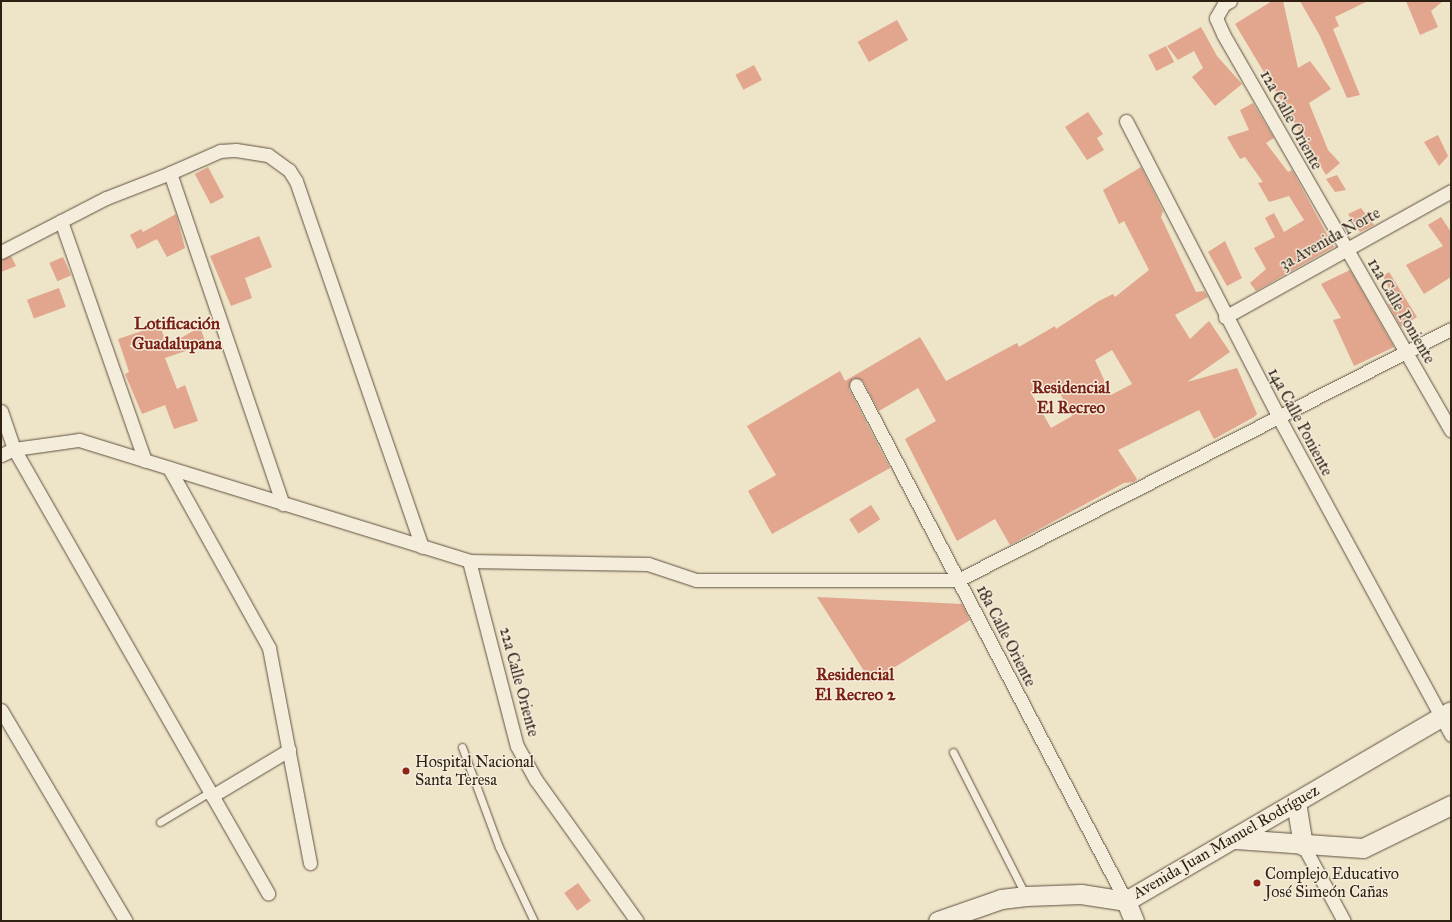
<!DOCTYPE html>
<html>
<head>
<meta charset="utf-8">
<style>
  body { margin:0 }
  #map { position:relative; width:1452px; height:922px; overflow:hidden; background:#eee4c7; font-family:"IM FELL Great Primer",serif }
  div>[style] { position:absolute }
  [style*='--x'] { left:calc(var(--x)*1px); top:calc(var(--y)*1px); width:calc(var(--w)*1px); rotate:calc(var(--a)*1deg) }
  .building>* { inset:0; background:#e1a68d; transform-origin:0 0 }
  .roads { filter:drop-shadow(0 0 1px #5f5141) drop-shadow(0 0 1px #5f5141) }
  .lane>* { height:7px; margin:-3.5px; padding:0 3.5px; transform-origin:3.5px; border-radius:3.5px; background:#f4eddb }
  .street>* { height:13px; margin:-6.5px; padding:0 6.5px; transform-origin:6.5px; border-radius:6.5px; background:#f4eddb }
  .secondary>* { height:19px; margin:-9.5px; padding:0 9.5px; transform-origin:9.5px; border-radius:9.5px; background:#f4eddb }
  .dots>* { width:11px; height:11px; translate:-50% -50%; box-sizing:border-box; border:2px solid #f4eddb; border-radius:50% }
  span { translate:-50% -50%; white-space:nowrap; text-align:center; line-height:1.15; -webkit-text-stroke:3px #f4eddb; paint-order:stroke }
  .street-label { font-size:16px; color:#2f2014 }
  .poi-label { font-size:16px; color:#2f2014 }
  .left { translate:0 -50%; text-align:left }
  .neighbourhood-label { font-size:17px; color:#7a1f14; font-weight:700 }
  .frame { position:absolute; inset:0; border:2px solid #2f2014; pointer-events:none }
</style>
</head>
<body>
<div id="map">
  <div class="building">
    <div style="clip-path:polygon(1272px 1px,1283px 1px,1298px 68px,1310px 61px,1331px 89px,1309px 103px,1328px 150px,1340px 163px,1326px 175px,1235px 24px)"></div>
    <div style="clip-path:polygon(1300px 1px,1368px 1px,1335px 17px,1339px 26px,1333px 29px,1360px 95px,1347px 98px,1320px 36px)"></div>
    <div style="clip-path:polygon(1406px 1px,1443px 1px,1431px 11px,1438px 27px,1420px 35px)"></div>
    <div style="left:897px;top:20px;width:23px;height:45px;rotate:61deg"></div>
    <div style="clip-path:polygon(1201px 27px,1217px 56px,1242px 84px,1215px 106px,1192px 77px,1203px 68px,1194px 51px,1178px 60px,1167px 46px)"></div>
    <div style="left:1166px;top:46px;width:18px;height:20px;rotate:63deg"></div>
    <div style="left:754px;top:65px;width:17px;height:21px;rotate:62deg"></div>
    <div style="clip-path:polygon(1253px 103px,1274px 138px,1266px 143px,1288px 172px,1292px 170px,1334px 247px,1256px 291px,1250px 283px,1266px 269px,1254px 248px,1275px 237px,1265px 218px,1274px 213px,1284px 232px,1304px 220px,1289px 196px,1269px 202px,1258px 183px,1263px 182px,1245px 157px,1240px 159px,1227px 137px,1249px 130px,1240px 110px)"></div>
    <div style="clip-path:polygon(1088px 112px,1103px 134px,1097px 138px,1104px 150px,1087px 160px,1065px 127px)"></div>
    <div style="clip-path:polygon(1438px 135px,1448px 156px,1439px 166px,1424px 142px)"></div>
    <div style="left:208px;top:167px;width:34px;height:15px;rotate:62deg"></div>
    <div style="clip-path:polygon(evenodd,1141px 167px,1163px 211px,1161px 217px,1196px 292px,1204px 291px,1208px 297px,1175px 315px,1190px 339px,1209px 321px,1230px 352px,1187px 382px,1237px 368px,1257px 414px,1254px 417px,1214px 439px,1199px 410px,1118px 450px,1137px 479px,1134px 482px,1124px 483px,1010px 545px,995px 519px,957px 541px,905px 439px,936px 421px,918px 388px,879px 411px,863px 381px,853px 378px,849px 389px,890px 468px,772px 534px,748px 491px,776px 475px,747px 426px,840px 371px,845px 381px,920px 337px,946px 381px,1017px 343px,1019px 347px,1055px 326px,1056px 329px,1099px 301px,1113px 294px,1115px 297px,1149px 270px,1124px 221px,1119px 224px,1103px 190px,1141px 167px,1112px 350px,1132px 384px,1111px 395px,1095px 360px,1112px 350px,1141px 167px,1054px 382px,1072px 416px,1051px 428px,1032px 395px,1054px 382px)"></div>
    <div style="clip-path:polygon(1337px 175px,1346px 190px,1335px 192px,1326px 179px)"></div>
    <div style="clip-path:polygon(1361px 208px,1374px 225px,1360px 232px,1348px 214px)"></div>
    <div style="clip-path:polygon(176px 214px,185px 248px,167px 257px,157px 239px,137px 249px,130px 235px,141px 229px,143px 232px)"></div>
    <div style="clip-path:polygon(1441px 217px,1451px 232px,1451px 277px,1424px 294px,1406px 265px,1443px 246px,1428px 225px)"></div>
    <div style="clip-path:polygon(259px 236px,272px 267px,245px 278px,252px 298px,231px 306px,210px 256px)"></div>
    <div style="clip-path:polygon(1225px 241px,1242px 278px,1227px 286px,1208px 252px)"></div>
    <div style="clip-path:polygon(11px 256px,16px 266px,1px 272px,1px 260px)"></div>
    <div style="left:63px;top:257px;width:20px;height:15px;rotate:66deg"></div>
    <div style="clip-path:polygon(1350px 270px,1394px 347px,1354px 366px,1333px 320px,1341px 318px,1321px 284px)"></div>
    <div style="clip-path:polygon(1389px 272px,1417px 317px,1401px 327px,1388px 304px,1395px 302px,1383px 276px)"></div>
    <div style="left:59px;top:288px;width:20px;height:34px;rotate:70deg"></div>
    <div style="clip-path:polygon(160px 325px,167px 346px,200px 327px,206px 344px,165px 358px,177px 389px,185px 385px,198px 421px,174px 429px,165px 405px,142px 414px,125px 374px,129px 372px,118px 339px)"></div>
    <div style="left:871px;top:505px;width:17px;height:26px;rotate:57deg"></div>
    <div style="clip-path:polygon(817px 597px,962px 604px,970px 620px,871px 682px)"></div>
    <div style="left:578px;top:883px;width:22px;height:17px;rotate:54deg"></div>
  </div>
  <div class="roads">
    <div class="lane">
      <div style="--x:462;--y:747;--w:107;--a:69.7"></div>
      <div style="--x:499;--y:847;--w:82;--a:64.7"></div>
      <div style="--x:953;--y:752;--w:159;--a:63.1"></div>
      <div style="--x:160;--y:822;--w:58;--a:-31"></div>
    </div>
    <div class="street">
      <div style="--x:1230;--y:1;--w:7;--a:153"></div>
      <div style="--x:1224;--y:4;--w:16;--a:120"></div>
      <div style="--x:1216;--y:18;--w:17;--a:66"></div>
      <div style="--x:1223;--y:34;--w:457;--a:60.1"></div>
      <div style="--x:1126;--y:121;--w:332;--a:62.7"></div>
      <div style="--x:1278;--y:416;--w:363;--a:61.5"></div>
      <div style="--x:170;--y:173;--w:55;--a:-23.7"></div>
      <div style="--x:220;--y:151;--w:16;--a:-4"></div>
      <div style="--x:236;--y:150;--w:32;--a:9"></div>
      <div style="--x:268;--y:155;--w:26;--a:36"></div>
      <div style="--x:289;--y:170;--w:13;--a:58"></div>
      <div style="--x:296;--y:181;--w:387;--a:71"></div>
      <div style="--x:61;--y:221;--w:254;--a:70.7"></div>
      <div style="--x:1;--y:252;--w:118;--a:-27.2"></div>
      <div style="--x:106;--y:198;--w:69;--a:-21.3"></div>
      <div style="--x:170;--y:173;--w:350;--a:71.2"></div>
      <div style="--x:1225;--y:317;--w:259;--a:-29.1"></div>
      <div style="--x:856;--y:385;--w:582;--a:62.38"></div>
      <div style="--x:1;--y:411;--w:40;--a:71.1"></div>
      <div style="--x:14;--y:449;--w:512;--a:60.23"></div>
      <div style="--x:1;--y:455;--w:14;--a:-25"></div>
      <div style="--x:14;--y:449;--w:66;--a:-7.9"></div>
      <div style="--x:79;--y:440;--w:408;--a:17.2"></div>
      <div style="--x:469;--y:561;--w:179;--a:1"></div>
      <div style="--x:648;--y:564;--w:51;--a:18.4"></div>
      <div style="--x:696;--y:580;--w:262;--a:0"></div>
      <div style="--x:958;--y:580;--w:553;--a:-26.98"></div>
      <div style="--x:169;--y:468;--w:206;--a:60.9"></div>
      <div style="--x:269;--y:648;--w:219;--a:79.2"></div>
      <div style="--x:469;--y:561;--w:191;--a:75.5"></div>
      <div style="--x:517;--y:746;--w:39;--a:61"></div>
      <div style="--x:536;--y:780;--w:173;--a:54.4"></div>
      <div style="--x:1;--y:710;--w:245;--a:59.4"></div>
      <div style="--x:212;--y:796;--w:90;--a:-30.9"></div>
      <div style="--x:1303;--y:845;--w:86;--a:61.7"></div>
    </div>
    <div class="secondary">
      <div style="--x:1296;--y:802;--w:44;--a:80.8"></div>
      <div style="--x:1236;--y:839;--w:127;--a:4.1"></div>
      <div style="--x:1363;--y:848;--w:98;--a:-26"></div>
      <div style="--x:1126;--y:901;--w:22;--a:68"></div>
      <div style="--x:938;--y:921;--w:67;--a:-19.2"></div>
      <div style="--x:1001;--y:899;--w:25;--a:-7"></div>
      <div style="--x:1026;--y:896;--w:55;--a:-2.1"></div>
      <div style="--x:1081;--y:894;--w:46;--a:8.8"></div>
      <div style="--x:1126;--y:901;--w:376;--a:-30.3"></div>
    </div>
  </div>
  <div class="dots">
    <div style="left:406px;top:771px;background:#8f2418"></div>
    <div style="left:1257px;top:883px;background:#8f2418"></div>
  </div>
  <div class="street-label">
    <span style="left:1291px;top:120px;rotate:61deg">12a Calle Oriente</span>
    <span style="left:1330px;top:239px;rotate:-29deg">3a Avenida Norte</span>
    <span style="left:1401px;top:311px;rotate:60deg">12a Calle Poniente</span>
    <span style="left:1300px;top:422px;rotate:62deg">14a Calle Poniente</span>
    <span style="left:1006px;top:636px;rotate:63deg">18a Calle Oriente</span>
    <span style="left:519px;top:682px;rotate:75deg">22a Calle Oriente</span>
    <span style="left:1226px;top:842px;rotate:-30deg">Avenida Juan Manuel Rodríguez</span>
  </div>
  <div class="poi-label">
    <span class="left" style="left:415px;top:771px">Hospital Nacional<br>Santa Teresa</span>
    <span class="left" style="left:1265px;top:883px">Complejo Educativo<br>José Simeón Cañas</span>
  </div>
  <div class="neighbourhood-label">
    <span style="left:177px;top:334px">Lotificación<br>Guadalupana</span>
    <span style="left:1071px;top:398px">Residencial<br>El Recreo</span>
    <span style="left:855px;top:685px">Residencial<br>El Recreo 2</span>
  </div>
  <div class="frame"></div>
</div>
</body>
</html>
